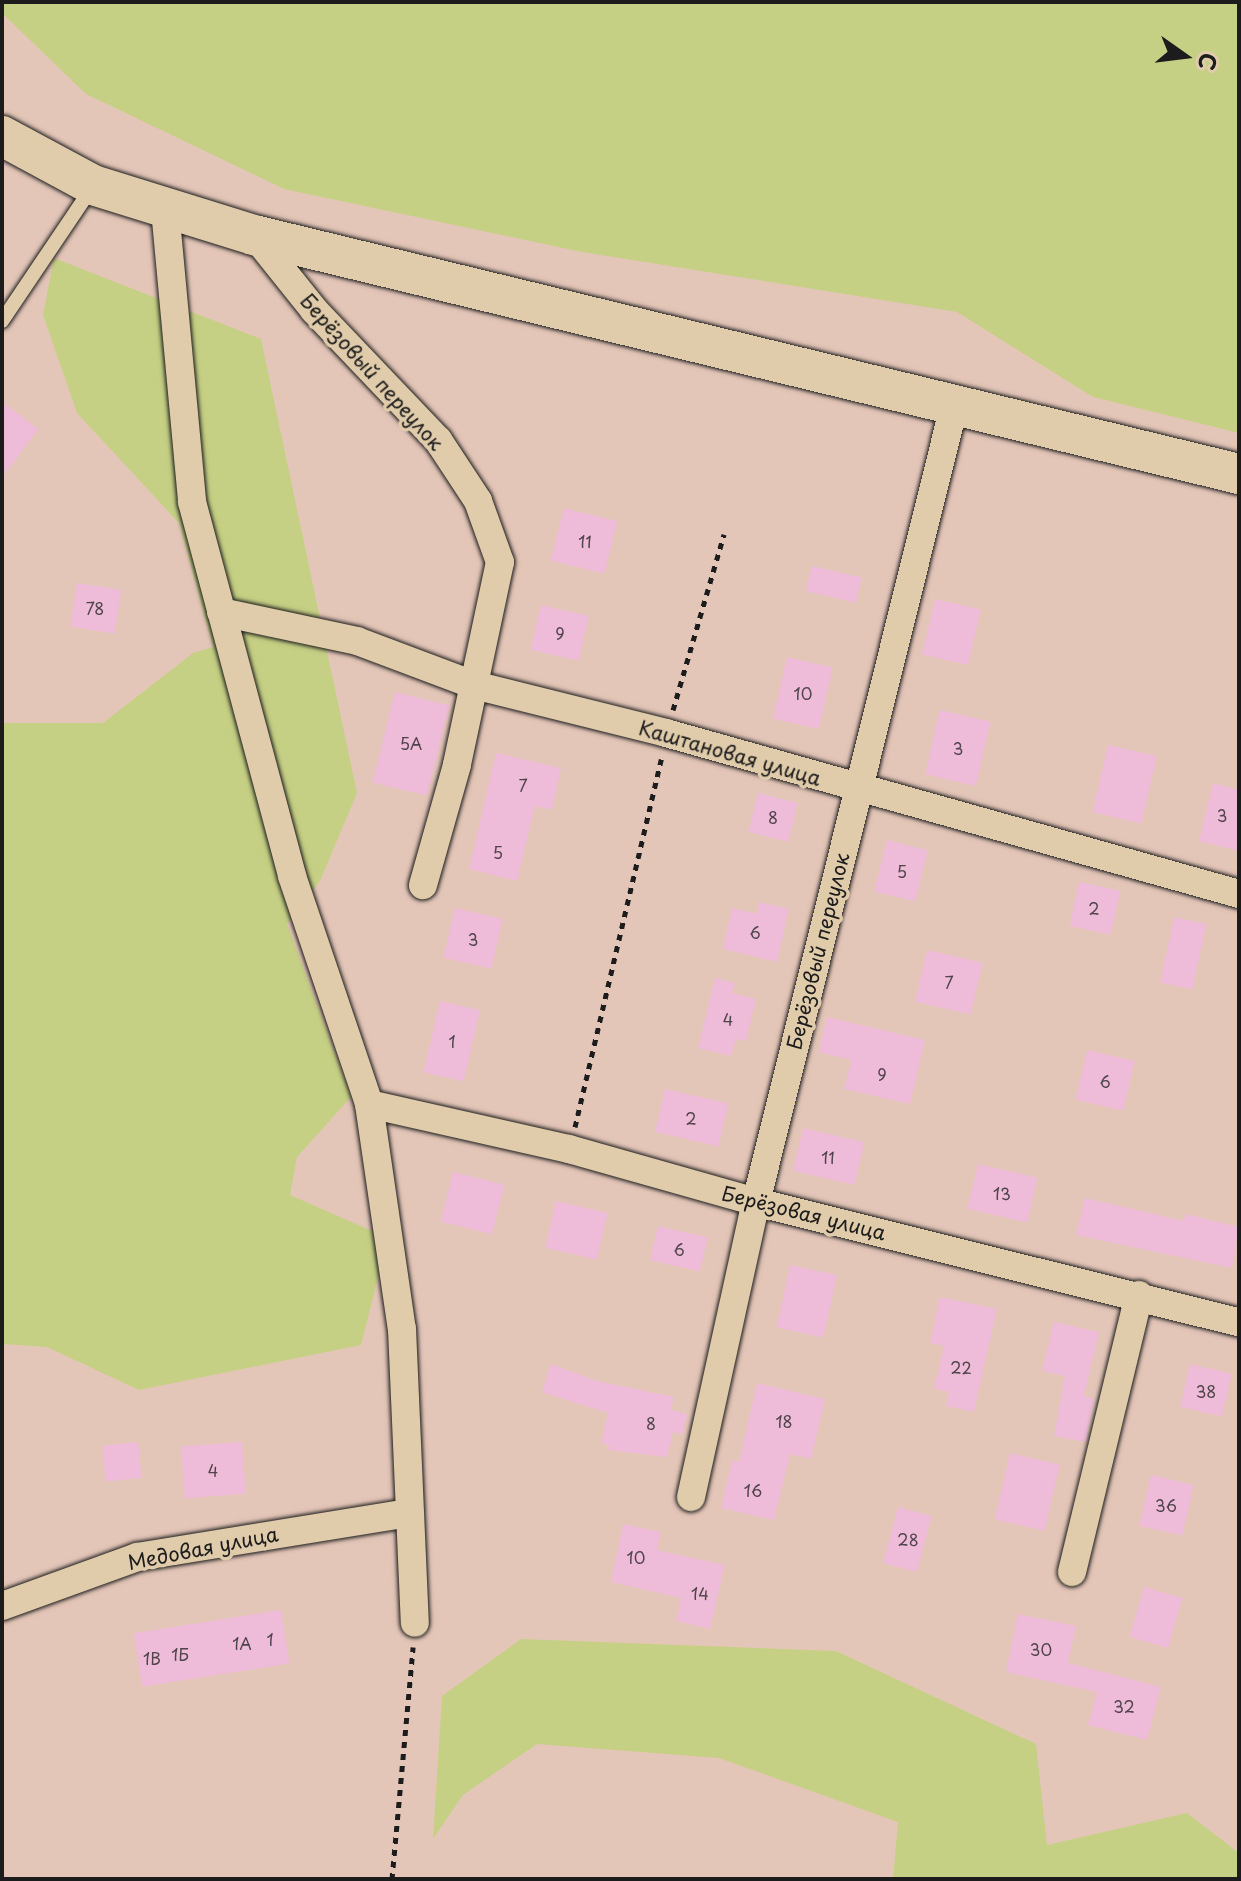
<!DOCTYPE html>
<html>
<head>
<meta charset="utf-8">
<style>
  body { margin:0 }
  #map { position:relative; width:1241px; height:1881px; overflow:hidden; background:#e4c6b8; font-family:"Playpen Sans",sans-serif }
  div>[style] { position:absolute }
  [style*='--x'] { left:calc(var(--x)*1px); top:calc(var(--y)*1px); width:calc(var(--w)*1px); rotate:calc(var(--a)*1deg) }
  .green>* { inset:0; background:#c6d084 }
  .building>* { inset:0; background:#eebbd8; transform-origin:0 0 }
  .path>* { height:5px; margin-top:-2.5px; transform-origin:0; background:repeating-linear-gradient(90deg,#1c1c1c 0 6px,transparent 0 12px) }
  .roads { filter:drop-shadow(0 0 2px #1c1c1c) drop-shadow(0 0 2px #1c1c1c) }
  .lane>* { height:14px; margin:-7px; padding:0 7px; transform-origin:7px; border-radius:7px; background:#e0cbaa }
  .street>* { height:28px; margin:-14px; padding:0 14px; transform-origin:14px; border-radius:14px; background:#e0cbaa }
  .secondary>* { height:40px; margin:-20px; padding:0 20px; transform-origin:20px; border-radius:20px; background:#e0cbaa }
  span { translate:-50% -50%; white-space:nowrap; text-align:center; line-height:1.15; -webkit-text-stroke:7px #e0cbaa; paint-order:stroke }
  .number-label { font-size:16px; color:#50444b }
  .number-label span { -webkit-text-stroke-width:0 }
  .street-label { font-size:20px; color:#1c1c1c }
  .frame { position:absolute; inset:0; border:4px solid #1c1c1c; pointer-events:none }
  .north { position:absolute; left:1145px; top:16px; width:80px; height:80px; -webkit-text-stroke:6px #e0cbaa; paint-order:stroke; rotate:104deg; font-size:22px; font-weight:700; line-height:32px; text-align:center; color:#1c1c1c }
  .north::after { content:''; display:block; margin:auto; width:28px; height:36px; background:#1c1c1c; clip-path:polygon(50% 0,100% 100%,50% 72%,0 100%) }
</style>
</head>
<body>
<div id="map">
  <div class="green">
    <div style="clip-path:polygon(2px 2px,1239px 2px,1239px 433px,1093px 397px,957px 312px,582px 252px,284px 189px,86px 94px,2px 13px)"></div>
    <div style="clip-path:polygon(54px 258px,261px 339px,357px 793px,320px 881px,287px 924px,351px 1097px,297px 1157px,290px 1195px,388px 1238px,361px 1345px,139px 1390px,47px 1347px,2px 1344px,2px 723px,103px 723px,193px 653px,213px 647px,179px 523px,77px 413px,43px 315px)"></div>
    <div style="clip-path:polygon(521px 1639px,836px 1651px,1036px 1744px,1047px 1845px,1187px 1813px,1239px 1853px,1239px 1879px,893px 1879px,898px 1822px,719px 1758px,537px 1744px,463px 1795px,433px 1839px,442px 1696px)"></div>
  </div>
  <div class="building">
    <div style="clip-path:polygon(2px 402px,38px 429px,2px 478px)"></div>
    <div style="left:564px;top:508px;width:55px;height:54px;rotate:14deg"></div>
    <div style="left:812px;top:566px;width:51px;height:26px;rotate:13deg"></div>
    <div style="left:77px;top:583px;width:45px;height:44px;rotate:9deg"></div>
    <div style="left:935px;top:599px;width:47px;height:57px;rotate:13deg"></div>
    <div style="left:541px;top:605px;width:49px;height:46px;rotate:13deg"></div>
    <div style="left:787px;top:657px;width:47px;height:63px;rotate:13deg"></div>
    <div style="left:395px;top:692px;width:56px;height:93px;rotate:14deg"></div>
    <div style="left:940px;top:710px;width:52px;height:66px;rotate:13deg"></div>
    <div style="left:1108px;top:745px;width:50px;height:69px;rotate:13deg"></div>
    <div style="clip-path:polygon(496px 753px,561px 768px,552px 810px,535px 806px,517px 881px,469px 869px)"></div>
    <div style="clip-path:polygon(1213px 783px,1239px 790px,1239px 851px,1199px 841px)"></div>
    <div style="left:758px;top:793px;width:41px;height:40px;rotate:14deg"></div>
    <div style="left:887px;top:840px;width:42px;height:53px;rotate:14deg"></div>
    <div style="left:1079px;top:882px;width:42px;height:45px;rotate:12deg"></div>
    <div style="clip-path:polygon(759px 902px,789px 909px,777px 962px,723px 949px,732px 908px,757px 914px)"></div>
    <div style="left:455px;top:908px;width:49px;height:51px;rotate:13deg"></div>
    <div style="left:1174px;top:917px;width:33px;height:67px;rotate:12deg"></div>
    <div style="left:927px;top:950px;width:57px;height:53px;rotate:13deg"></div>
    <div style="clip-path:polygon(715px 978px,735px 983px,732px 993px,756px 999px,746px 1041px,736px 1039px,731px 1056px,698px 1048px)"></div>
    <div style="left:440px;top:1001px;width:41px;height:73px;rotate:13deg"></div>
    <div style="clip-path:polygon(827px 1017px,925px 1040px,910px 1104px,844px 1089px,851px 1060px,819px 1052px)"></div>
    <div style="left:1087px;top:1050px;width:49px;height:51px;rotate:13deg"></div>
    <div style="left:665px;top:1089px;width:65px;height:44px;rotate:13deg"></div>
    <div style="left:803px;top:1128px;width:63px;height:44px;rotate:13deg"></div>
    <div style="left:978px;top:1164px;width:61px;height:46px;rotate:13deg"></div>
    <div style="left:453px;top:1172px;width:53px;height:51px;rotate:14deg"></div>
    <div style="clip-path:polygon(1085px 1198px,1184px 1221px,1186px 1214px,1239px 1227px,1232px 1268px,1076px 1235px)"></div>
    <div style="left:556px;top:1201px;width:53px;height:48px;rotate:13deg"></div>
    <div style="left:658px;top:1226px;width:51px;height:35px;rotate:13deg"></div>
    <div style="left:790px;top:1265px;width:48px;height:64px;rotate:12deg"></div>
    <div style="clip-path:polygon(940px 1297px,997px 1309px,974px 1412px,946px 1406px,949px 1392px,934px 1389px,944px 1346px,930px 1343px)"></div>
    <div style="clip-path:polygon(1054px 1322px,1099px 1332px,1084px 1396px,1094px 1399px,1085px 1442px,1054px 1436px,1065px 1376px,1042px 1371px)"></div>
    <div style="clip-path:polygon(551px 1364px,597px 1381px,674px 1397px,671px 1410px,687px 1414px,683px 1434px,673px 1432px,667px 1457px,608px 1450px,609px 1445px,601px 1443px,608px 1413px,542px 1392px)"></div>
    <div style="left:1190px;top:1364px;width:43px;height:44px;rotate:13deg"></div>
    <div style="clip-path:polygon(757px 1383px,825px 1399px,811px 1459px,790px 1454px,774px 1520px,721px 1508px,732px 1460px,739px 1462px)"></div>
    <div style="left:138px;top:1442px;width:36px;height:36px;rotate:84deg"></div>
    <div style="left:242px;top:1442px;width:52px;height:61px;rotate:86deg"></div>
    <div style="left:1010px;top:1453px;width:51px;height:68px;rotate:13deg"></div>
    <div style="left:1151px;top:1475px;width:44px;height:52px;rotate:13deg"></div>
    <div style="left:898px;top:1507px;width:35px;height:58px;rotate:15deg"></div>
    <div style="clip-path:polygon(623px 1524px,661px 1532px,657px 1550px,725px 1565px,710px 1629px,676px 1621px,681px 1598px,611px 1582px)"></div>
    <div style="left:1144px;top:1587px;width:40px;height:52px;rotate:16deg"></div>
    <div style="left:281px;top:1610px;width:54px;height:149px;rotate:81deg"></div>
    <div style="clip-path:polygon(1018px 1614px,1076px 1626px,1068px 1663px,1161px 1687px,1147px 1740px,1088px 1725px,1097px 1692px,1006px 1672px)"></div>
  </div>
  <div class="path">
    <div style="--x:673;--y:710;--w:183;--a:-73.8"></div>
    <div style="--x:575;--y:1127;--w:378;--a:-76.8"></div>
    <div style="--x:392;--y:1879;--w:233;--a:-84.8"></div>
  </div>
  <div class="roads">
    <div class="lane">
      <div style="--x:2;--y:321;--w:159;--a:-56"></div>
    </div>
    <div class="street">
      <div style="--x:165;--y:209;--w:294;--a:84.7"></div>
      <div style="--x:192;--y:502;--w:387;--a:75"></div>
      <div style="--x:292;--y:876;--w:241;--a:71.3"></div>
      <div style="--x:369;--y:1104;--w:227;--a:81.7"></div>
      <div style="--x:402;--y:1329;--w:294;--a:87.5"></div>
      <div style="--x:254;--y:235;--w:96;--a:51.3"></div>
      <div style="--x:314;--y:310;--w:180;--a:46.4"></div>
      <div style="--x:438;--y:440;--w:73;--a:56.7"></div>
      <div style="--x:478;--y:501;--w:65;--a:70.2"></div>
      <div style="--x:500;--y:562;--w:208;--a:102"></div>
      <div style="--x:457;--y:765;--w:125;--a:105.8"></div>
      <div style="--x:221;--y:612;--w:139;--a:12"></div>
      <div style="--x:357;--y:641;--w:125;--a:20.6"></div>
      <div style="--x:474;--y:685;--w:198;--a:14"></div>
      <div style="--x:666;--y:733;--w:595;--a:15.69"></div>
      <div style="--x:369;--y:1104;--w:205;--a:12.7"></div>
      <div style="--x:569;--y:1149;--w:194;--a:15.8"></div>
      <div style="--x:756;--y:1202;--w:498;--a:14"></div>
      <div style="--x:691;--y:1497;--w:302;--a:-77.6"></div>
      <div style="--x:756;--y:1202;--w:820;--a:-76.03"></div>
      <div style="--x:1072;--y:1572;--w:285;--a:-76.4"></div>
      <div style="--x:2;--y:1606;--w:144;--a:-19.9"></div>
      <div style="--x:137;--y:1557;--w:276;--a:-9.2"></div>
    </div>
    <div class="secondary">
      <div style="--x:2;--y:136;--w:103;--a:28.3"></div>
      <div style="--x:93;--y:185;--w:169;--a:17.3"></div>
      <div style="--x:254;--y:235;--w:1014;--a:13.64"></div>
    </div>
  </div>
  <div class="number-label">
    <span style="left:585px;top:541px">11</span>
    <span style="left:95px;top:608px">78</span>
    <span style="left:560px;top:633px">9</span>
    <span style="left:803px;top:693px">10</span>
    <span style="left:411px;top:743px">5А</span>
    <span style="left:958px;top:748px">3</span>
    <span style="left:523px;top:785px">7</span>
    <span style="left:1222px;top:815px">3</span>
    <span style="left:773px;top:817px">8</span>
    <span style="left:498px;top:852px">5</span>
    <span style="left:902px;top:871px">5</span>
    <span style="left:1094px;top:908px">2</span>
    <span style="left:755px;top:932px">6</span>
    <span style="left:473px;top:939px">3</span>
    <span style="left:949px;top:982px">7</span>
    <span style="left:728px;top:1019px">4</span>
    <span style="left:452px;top:1041px">1</span>
    <span style="left:882px;top:1074px">9</span>
    <span style="left:1105px;top:1081px">6</span>
    <span style="left:691px;top:1118px">2</span>
    <span style="left:828px;top:1157px">11</span>
    <span style="left:1002px;top:1193px">13</span>
    <span style="left:679px;top:1249px">6</span>
    <span style="left:961px;top:1367px">22</span>
    <span style="left:1206px;top:1391px">38</span>
    <span style="left:784px;top:1421px">18</span>
    <span style="left:651px;top:1423px">8</span>
    <span style="left:213px;top:1470px">4</span>
    <span style="left:753px;top:1490px">16</span>
    <span style="left:1166px;top:1505px">36</span>
    <span style="left:908px;top:1539px">28</span>
    <span style="left:636px;top:1557px">10</span>
    <span style="left:700px;top:1593px">14</span>
    <span style="left:270px;top:1639px">1</span>
    <span style="left:242px;top:1643px">1А</span>
    <span style="left:1041px;top:1649px">30</span>
    <span style="left:180px;top:1654px">1Б</span>
    <span style="left:152px;top:1658px">1В</span>
    <span style="left:1124px;top:1706px">32</span>
  </div>
  <div class="street-label">
    <span style="left:372px;top:372px;rotate:48deg">Берёзовый переулок</span>
    <span style="left:730px;top:753px;rotate:16deg">Каштановая улица</span>
    <span style="left:818px;top:951px;rotate:-76deg">Берёзовый переулок</span>
    <span style="left:804px;top:1213px;rotate:14deg">Берёзовая улица</span>
    <span style="left:203px;top:1548px;rotate:-11deg">Медовая улица</span>
  </div>
  <div class="frame"></div>
  <div class="north">С</div>
</div>
</body>
</html>
